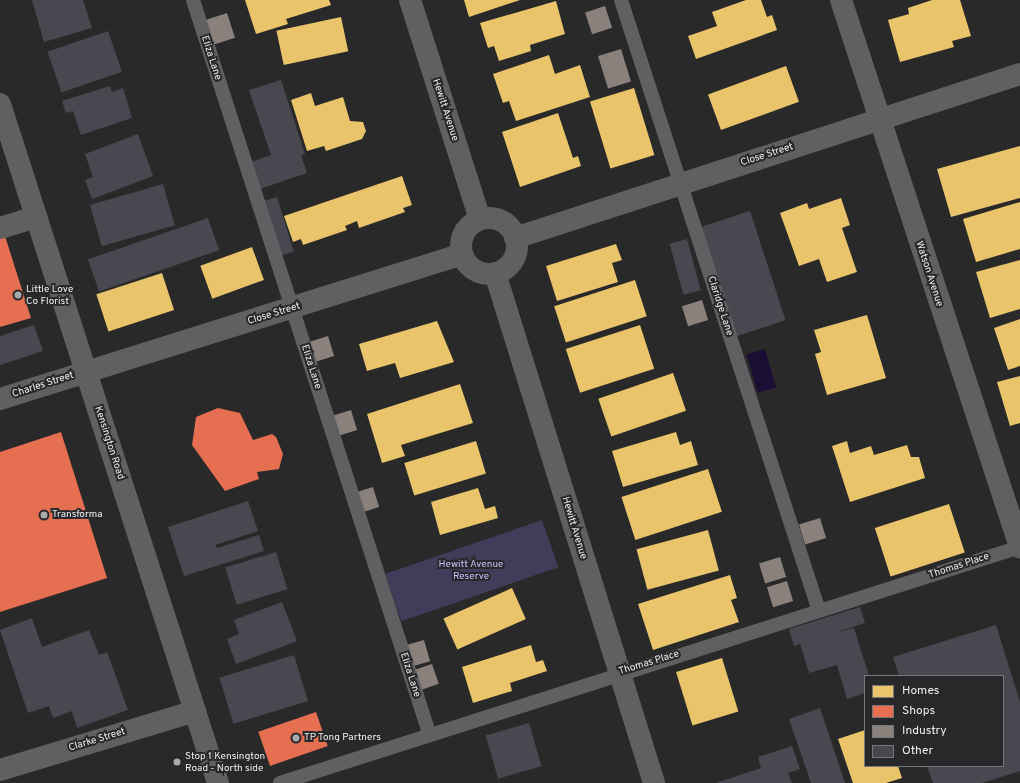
<!DOCTYPE html>
<html>
<head>
<meta charset="utf-8">
<style>
  body { margin:0 }
  #map { position:relative; width:1020px; height:783px; overflow:hidden; background:#29292a; font-family:Overpass,sans-serif }
  div>[style] { position:absolute }
  [style*='--x'] { left:calc(var(--x)*1px); top:calc(var(--y)*1px); width:calc(var(--w)*1px); rotate:calc(var(--a)*1deg) }
  .green>* { inset:0; background:#423c5b; transform-origin:0 0 }
  .water>* { inset:0; background:#1a0e34; transform-origin:0 0 }
  .homes>* { inset:0; background:#e9c46a; transform-origin:0 0 }
  .shops>* { inset:0; background:#e76f51; transform-origin:0 0 }
  .industry>* { inset:0; background:#8a817c; transform-origin:0 0 }
  .building>* { inset:0; background:#494851; transform-origin:0 0 }
  .lane>* { height:14px; margin:-7px; padding:0 7px; transform-origin:7px; border-radius:7px; background:#606062 }
  .street>* { height:22px; margin:-11px; padding:0 11px; transform-origin:11px; border-radius:11px; background:#606062 }
  .street>.ring { margin:-11px; padding:0; box-sizing:content-box; background:none; border:22px solid #606062; border-radius:50% }
  .secondary>* { height:22px; margin:-11px; padding:0 11px; transform-origin:11px; border-radius:11px; background:#606062 }
  .dots>* { width:11px; height:11px; translate:-50% -50%; box-sizing:border-box; border:2px solid #28282b; border-radius:50% }
  span { translate:-50% -50%; white-space:nowrap; text-align:center; line-height:1.15; -webkit-text-stroke:4px #28282b; paint-order:stroke }
  .street-label { font-size:10px; color:#efeff1 }
  .poi-label { font-size:10px; color:#efeff1 }
  .left { translate:0 -50%; text-align:left }
  .park-label { font-size:10px; color:#cbc1ff }
  .legend { position:absolute; left:864px; top:675px; width:140px; height:92px; box-sizing:border-box; background:#28282b; border:1px solid #78787a; margin:0; padding:5px 7px; list-style:none; font-size:12px; color:#efeff1 }
  .legend li { display:flex; align-items:center; gap:8px; height:20px }
  .legend b { width:20px; border:1px solid #78787a }
</style>
</head>
<body>
<div id="map">
  <div class="green">
    <div style="left:542px;top:520px;width:50px;height:166px;rotate:71deg"></div>
  </div>
  <div class="water">
    <div style="left:765px;top:349px;width:40px;height:19px;rotate:74deg"></div>
  </div>
  <div class="homes">
    <div style="clip-path:polygon(245px 0,329px 0,331px 5px,286px 19px,288px 24px,256px 34px)"></div>
    <div style="clip-path:polygon(464px 0,520px 0,469px 17px)"></div>
    <div style="clip-path:polygon(746px 0,761px 0,767px 17px,772px 15px,777px 30px,696px 59px,688px 36px,717px 26px,712px 12px)"></div>
    <div style="clip-path:polygon(932px 0,960px 0,971px 36px,952px 41px,954px 47px,900px 62px,888px 20px,909px 14px,908px 8px)"></div>
    <div style="clip-path:polygon(556px 1px,565px 34px,530px 45px,531px 51px,499px 61px,494px 46px,488px 48px,480px 23px)"></div>
    <div style="left:341px;top:17px;width:35px;height:66px;rotate:78deg"></div>
    <div style="clip-path:polygon(549px 55px,555px 74px,580px 65px,590px 97px,516px 121px,509px 101px,503px 103px,493px 74px)"></div>
    <div style="left:786px;top:66px;width:38px;height:83px;rotate:70deg"></div>
    <div style="left:634px;top:88px;width:70px;height:46px;rotate:73deg"></div>
    <div style="clip-path:polygon(311px 93px,315px 106px,343px 97px,350px 121px,363px 122px,366px 131px,362px 139px,326px 151px,324px 146px,307px 151px,291px 100px)"></div>
    <div style="clip-path:polygon(558px 113px,573px 158px,578px 156px,581px 166px,520px 187px,502px 132px)"></div>
    <div style="clip-path:polygon(1020px 146px,1020px 198px,951px 217px,937px 169px)"></div>
    <div style="clip-path:polygon(402px 176px,412px 205px,403px 208px,405px 212px,359px 228px,357px 221px,345px 226px,347px 230px,303px 245px,301px 239px,293px 242px,284px 216px)"></div>
    <div style="clip-path:polygon(841px 198px,850px 225px,842px 228px,857px 272px,827px 282px,819px 259px,799px 266px,780px 213px,807px 203px,809px 209px)"></div>
    <div style="clip-path:polygon(1020px 202px,1020px 249px,976px 262px,963px 219px)"></div>
    <div style="clip-path:polygon(616px 244px,622px 260px,612px 263px,618px 282px,557px 301px,546px 266px)"></div>
    <div style="left:252px;top:247px;width:35px;height:55px;rotate:70deg"></div>
    <div style="clip-path:polygon(1020px 260px,1020px 309px,990px 318px,976px 272px)"></div>
    <div style="left:162px;top:273px;width:39px;height:69px;rotate:72deg"></div>
    <div style="left:635px;top:280px;width:38px;height:85px;rotate:72deg"></div>
    <div style="clip-path:polygon(867px 315px,886px 378px,827px 395px,815px 354px,821px 352px,814px 330px)"></div>
    <div style="clip-path:polygon(1020px 319px,1020px 366px,1008px 370px,994px 328px)"></div>
    <div style="clip-path:polygon(437px 321px,454px 362px,400px 378px,395px 363px,367px 371px,359px 344px)"></div>
    <div style="left:640px;top:325px;width:46px;height:78px;rotate:72deg"></div>
    <div style="left:673px;top:373px;width:40px;height:79px;rotate:71deg"></div>
    <div style="clip-path:polygon(1020px 376px,1020px 423px,1010px 426px,997px 382px)"></div>
    <div style="clip-path:polygon(460px 384px,473px 423px,401px 445px,405px 456px,382px 463px,367px 414px)"></div>
    <div style="clip-path:polygon(676px 432px,680px 445px,691px 441px,698px 465px,623px 487px,612px 451px)"></div>
    <div style="left:476px;top:441px;width:34px;height:75px;rotate:73deg"></div>
    <div style="clip-path:polygon(847px 441px,850px 453px,871px 446px,874px 455px,907px 445px,911px 457px,919px 457px,925px 478px,850px 502px,832px 446px)"></div>
    <div style="left:708px;top:469px;width:45px;height:91px;rotate:72deg"></div>
    <div style="clip-path:polygon(478px 488px,485px 509px,495px 506px,498px 518px,440px 535px,431px 502px)"></div>
    <div style="left:949px;top:504px;width:51px;height:78px;rotate:72deg"></div>
    <div style="left:708px;top:530px;width:42px;height:74px;rotate:75deg"></div>
    <div style="clip-path:polygon(730px 575px,737px 598px,731px 600px,739px 622px,653px 650px,638px 604px)"></div>
    <div style="left:512px;top:588px;width:34px;height:75px;rotate:66deg"></div>
    <div style="clip-path:polygon(531px 645px,536px 662px,543px 660px,547px 671px,510px 683px,512px 691px,473px 703px,462px 667px)"></div>
    <div style="left:722px;top:658px;width:56px;height:48px;rotate:73deg"></div>
    <div style="clip-path:polygon(865px 730px,865px 766px,898px 766px,902px 778px,886px 783px,853px 783px,838px 739px)"></div>
  </div>
  <div class="shops">
    <div style="clip-path:polygon(5px 236px,31px 318px,0 327px,0 237px)"></div>
    <div style="clip-path:polygon(218px 408px,240px 413px,253px 440px,272px 434px,276px 437px,283px 454px,279px 469px,257px 472px,259px 479px,225px 491px,192px 445px,196px 417px)"></div>
    <div style="clip-path:polygon(61px 432px,107px 578px,0 612px,0 452px)"></div>
    <div style="left:316px;top:712px;width:36px;height:61px;rotate:71deg"></div>
  </div>
  <div class="industry">
    <div style="left:605px;top:6px;width:23px;height:21px;rotate:72deg"></div>
    <div style="left:227px;top:13px;width:26px;height:26px;rotate:72deg"></div>
    <div style="left:621px;top:49px;width:34px;height:24px;rotate:73deg"></div>
    <div style="left:702px;top:300px;width:21px;height:21px;rotate:73deg"></div>
    <div style="left:328px;top:336px;width:21px;height:21px;rotate:73deg"></div>
    <div style="left:351px;top:410px;width:21px;height:21px;rotate:73deg"></div>
    <div style="left:373px;top:487px;width:21px;height:22px;rotate:73deg"></div>
    <div style="left:820px;top:518px;width:21px;height:22px;rotate:73deg"></div>
    <div style="left:780px;top:557px;width:21px;height:22px;rotate:73deg"></div>
    <div style="left:787px;top:581px;width:21px;height:21px;rotate:73deg"></div>
    <div style="left:424px;top:640px;width:22px;height:22px;rotate:74deg"></div>
    <div style="left:432px;top:664px;width:21px;height:21px;rotate:71deg"></div>
  </div>
  <div class="building">
    <div style="clip-path:polygon(32px 0,83px 0,92px 28px,44px 42px)"></div>
    <div style="left:108px;top:31px;width:43px;height:64px;rotate:71deg"></div>
    <div style="clip-path:polygon(281px 80px,305px 154px,301px 155px,307px 173px,257px 190px,248px 163px,271px 155px,249px 90px)"></div>
    <div style="clip-path:polygon(110px 86px,112px 92px,123px 88px,132px 118px,81px 135px,73px 111px,66px 113px,62px 101px)"></div>
    <div style="clip-path:polygon(138px 134px,153px 176px,92px 199px,85px 180px,93px 177px,85px 154px)"></div>
    <div style="left:163px;top:184px;width:43px;height:76px;rotate:74deg"></div>
    <div style="left:277px;top:197px;width:57px;height:17px;rotate:73deg"></div>
    <div style="left:750px;top:211px;width:115px;height:55px;rotate:72deg"></div>
    <div style="left:208px;top:218px;width:34px;height:127px;rotate:71deg"></div>
    <div style="left:687px;top:239px;width:53px;height:18px;rotate:75deg"></div>
    <div style="clip-path:polygon(34px 325px,43px 351px,0 365px,0 336px)"></div>
    <div style="clip-path:polygon(248px 501px,258px 531px,215px 545px,217px 548px,259px 535px,264px 551px,184px 576px,168px 527px)"></div>
    <div style="left:276px;top:552px;width:39px;height:53px;rotate:73deg"></div>
    <div style="clip-path:polygon(282px 602px,297px 641px,236px 664px,227px 639px,239px 634px,234px 620px)"></div>
    <div style="clip-path:polygon(860px 607px,865px 623px,832px 634px,854px 628px,869px 676px,865px 676px,865px 693px,847px 699px,837px 665px,809px 673px,800px 644px,794px 646px,789px 629px)"></div>
    <div style="clip-path:polygon(32px 618px,42px 647px,89px 630px,99px 655px,107px 652px,128px 710px,77px 728px,72px 711px,53px 718px,49px 706px,28px 713px,0 630px)"></div>
    <div style="clip-path:polygon(996px 625px,1020px 702px,1020px 771px,982px 783px,933px 783px,927px 766px,1003px 766px,1003px 676px,899px 676px,893px 657px)"></div>
    <div style="left:294px;top:655px;width:48px;height:78px;rotate:73deg"></div>
    <div style="clip-path:polygon(820px 708px,845px 783px,811px 783px,789px 719px)"></div>
    <div style="left:529px;top:723px;width:45px;height:45px;rotate:74deg"></div>
    <div style="clip-path:polygon(792px 746px,800px 769px,788px 773px,792px 783px,716px 783px,761px 768px,758px 757px)"></div>
  </div>
  <div class="lane">
    <div style="--x:193;--y:0;--w:770;--a:72.15"></div>
    <div style="--x:621;--y:0;--w:642;--a:72.04"></div>
    <div style="--x:280;--y:783;--w:777;--a:-17.69"></div>
  </div>
  <div class="street">
    <div style="--x:410;--y:0;--w:230;--a:72.3"></div>
    <div style="--x:841;--y:0;--w:576;--a:71.88"></div>
    <div class="ring" style="left:461px;top:218px;width:34px;height:34px"></div>
    <div style="--x:0;--y:228;--w:38;--a:-17"></div>
    <div style="--x:515;--y:238;--w:531;--a:-17.99"></div>
    <div style="--x:495;--y:273;--w:534;--a:72.68"></div>
    <div style="--x:0;--y:399;--w:484;--a:-17.4"></div>
    <div style="--x:0;--y:770;--w:204;--a:-16.8"></div>
  </div>
  <div class="secondary">
    <div style="--x:0;--y:104;--w:713;--a:72.2"></div>
  </div>
  <div class="dots">
    <div style="left:18px;top:295px;background:#aaaaab"></div>
    <div style="left:44px;top:515px;background:#aaaaab"></div>
    <div style="left:296px;top:738px;background:#aaaaab"></div>
    <div style="left:177px;top:762px;background:#aaaaab"></div>
  </div>
  <div class="street-label">
    <span style="left:211px;top:58px;rotate:72deg">Eliza Lane</span>
    <span style="left:445px;top:110px;rotate:72deg">Hewitt Avenue</span>
    <span style="left:767px;top:155px;rotate:-18deg">Close Street</span>
    <span style="left:929px;top:274px;rotate:72deg">Watson Avenue</span>
    <span style="left:720px;top:306px;rotate:72deg">Claridge Lane</span>
    <span style="left:274px;top:314px;rotate:-17deg">Close Street</span>
    <span style="left:311px;top:367px;rotate:72deg">Eliza Lane</span>
    <span style="left:43px;top:385px;rotate:-18deg">Charles Street</span>
    <span style="left:109px;top:443px;rotate:72deg">Kensington Road</span>
    <span style="left:574px;top:528px;rotate:73deg">Hewitt Avenue</span>
    <span style="left:959px;top:566px;rotate:-18deg">Thomas Place</span>
    <span style="left:649px;top:663px;rotate:-17deg">Thomas Place</span>
    <span style="left:410px;top:675px;rotate:72deg">Eliza Lane</span>
    <span style="left:97px;top:740px;rotate:-17deg">Clarke Street</span>
  </div>
  <div class="poi-label">
    <span class="left" style="left:26px;top:295px">Little Love<br>Co Florist</span>
    <span class="left" style="left:52px;top:515px">Transforma</span>
    <span class="left" style="left:304px;top:738px">TP Tong Partners</span>
    <span class="left" style="left:185px;top:762px">Stop 1 Kensington<br>Road - North side</span>
  </div>
  <div class="park-label">
    <span style="left:471px;top:570px">Hewitt Avenue<br>Reserve</span>
  </div>
  <ul class="legend">
  <li><b style="height:11px;background:#e9c46a"></b>Homes</li>
  <li><b style="height:11px;background:#e76f51"></b>Shops</li>
  <li><b style="height:11px;background:#8a817c"></b>Industry</li>
  <li><b style="height:11px;background:#494851"></b>Other</li>
  </ul>
</div>
</body>
</html>
